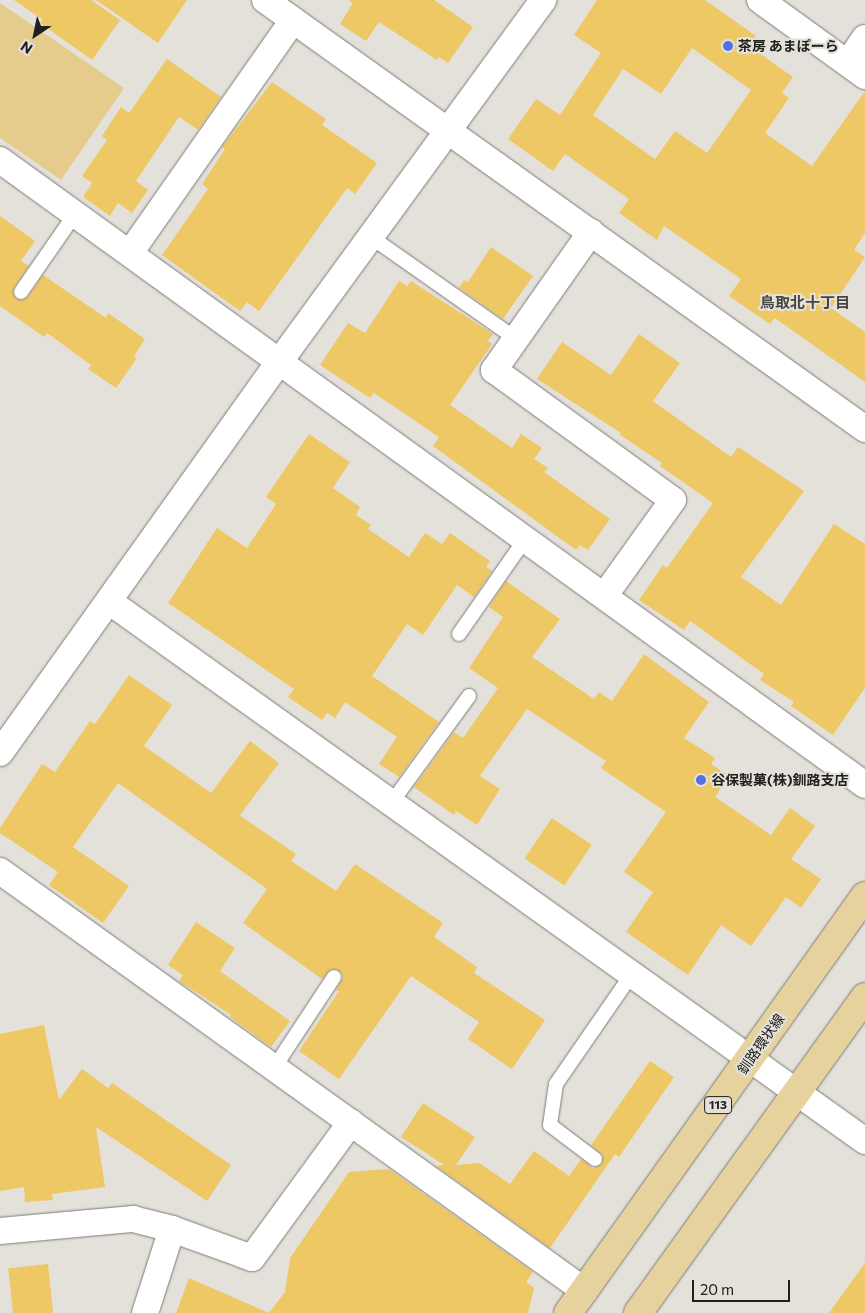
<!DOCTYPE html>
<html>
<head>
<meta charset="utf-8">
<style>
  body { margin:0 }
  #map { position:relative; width:865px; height:1313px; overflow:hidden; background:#e4e1db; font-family:Commissioner,"Noto Sans JP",sans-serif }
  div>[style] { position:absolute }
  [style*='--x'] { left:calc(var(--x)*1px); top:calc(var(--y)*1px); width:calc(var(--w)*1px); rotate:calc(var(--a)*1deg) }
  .green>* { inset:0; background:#e5cc8d }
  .building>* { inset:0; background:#eec865; transform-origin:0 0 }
  .roads { filter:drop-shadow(0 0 1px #7d7b75) drop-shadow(0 0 1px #7d7b75) }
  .service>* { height:14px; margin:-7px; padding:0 7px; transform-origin:7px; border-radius:7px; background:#fff }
  .minor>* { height:26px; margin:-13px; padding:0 13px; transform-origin:13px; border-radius:13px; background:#fff }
  .primary>* { height:28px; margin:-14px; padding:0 14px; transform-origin:14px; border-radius:14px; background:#e6d29c }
  .dots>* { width:14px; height:14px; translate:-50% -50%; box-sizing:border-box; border:2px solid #e4e1db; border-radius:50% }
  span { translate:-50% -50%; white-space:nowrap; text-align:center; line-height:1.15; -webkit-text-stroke:4px #e4e1db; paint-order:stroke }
  .shield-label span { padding:1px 4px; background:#e4e1db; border:1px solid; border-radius:4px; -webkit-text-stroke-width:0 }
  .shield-label { font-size:12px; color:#20201d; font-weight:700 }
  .poi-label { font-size:14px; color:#20201d; font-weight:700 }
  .left { translate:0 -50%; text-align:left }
  .street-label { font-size:14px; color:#20201d }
  .neighbourhood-label { font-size:15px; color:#47453f; font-weight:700 }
  .north { position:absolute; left:10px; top:10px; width:50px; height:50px; -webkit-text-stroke:4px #e4e1db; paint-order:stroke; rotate:214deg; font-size:14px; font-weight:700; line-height:20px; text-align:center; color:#20201d }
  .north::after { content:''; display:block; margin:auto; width:18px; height:22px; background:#20201d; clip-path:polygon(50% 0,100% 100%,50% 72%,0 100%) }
  .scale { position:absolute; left:692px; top:1280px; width:98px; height:22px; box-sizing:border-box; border:2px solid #20201d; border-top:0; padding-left:6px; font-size:15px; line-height:18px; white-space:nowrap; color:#20201d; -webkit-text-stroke:4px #e4e1db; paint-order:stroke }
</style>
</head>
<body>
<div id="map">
  <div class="green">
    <div style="clip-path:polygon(0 3px,124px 88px,61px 180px,0 138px)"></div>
  </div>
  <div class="building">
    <div style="clip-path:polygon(14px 0,91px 0,120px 20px,92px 60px,40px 23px,43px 20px)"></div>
    <div style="clip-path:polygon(96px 0,187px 0,158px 43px)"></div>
    <div style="clip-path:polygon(348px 0,434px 0,473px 27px,448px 63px,439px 57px,437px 60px,379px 22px,366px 41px,340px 24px,353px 3px)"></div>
    <div style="clip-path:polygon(evenodd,597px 0,705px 0,756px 36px,749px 46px,793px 77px,782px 93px,789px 98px,765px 133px,812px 166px,865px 91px,865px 233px,854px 250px,865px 257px,831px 308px,865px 332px,865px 382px,775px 318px,770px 324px,729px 296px,741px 279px,664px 226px,657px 240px,619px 213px,629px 199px,565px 154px,553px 171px,508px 139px,536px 99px,560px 115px,601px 53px,574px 35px,597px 0,692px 48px,751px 90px,707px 153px,675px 131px,655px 159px,593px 115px,623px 69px,661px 94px,692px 48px)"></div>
    <div style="clip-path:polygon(167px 59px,221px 97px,198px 130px,179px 117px,136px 181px,148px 190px,132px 213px,118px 203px,110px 216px,83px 197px,92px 183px,82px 176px,107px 140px,102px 136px,121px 107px,129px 113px)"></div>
    <div style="clip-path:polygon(272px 82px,326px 119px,322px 125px,377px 163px,355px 194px,347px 188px,259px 311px,247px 302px,240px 311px,162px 255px,208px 189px,202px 184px,225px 149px,222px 147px)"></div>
    <div style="clip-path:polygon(0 216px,35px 241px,21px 261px,29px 266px,14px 287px,16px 299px,28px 297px,43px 275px,106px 318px,108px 313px,145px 339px,134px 356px,137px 358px,116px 388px,88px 369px,91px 365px,47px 333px,44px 337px,0 306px)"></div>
    <div style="clip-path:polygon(491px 247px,533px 276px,503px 319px,459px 288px,464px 280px,468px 282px)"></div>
    <div style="clip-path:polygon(399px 281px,407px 286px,411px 281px,493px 334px,488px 341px,492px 344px,450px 405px,512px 448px,521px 434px,542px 448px,534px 459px,548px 468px,544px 472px,610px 519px,588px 550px,580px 545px,576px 550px,433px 446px,439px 437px,374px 393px,370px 398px,320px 365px,348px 323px,365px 333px)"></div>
    <div style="clip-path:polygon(639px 334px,680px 363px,653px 401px,731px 457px,738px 447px,804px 491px,741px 577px,781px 605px,834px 524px,865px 544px,865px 688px,833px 735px,791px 706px,794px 702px,760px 680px,764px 674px,690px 621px,684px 630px,639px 600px,663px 565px,667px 568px,713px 503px,660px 466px,662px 463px,620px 435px,621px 433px,537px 379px,562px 342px,611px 375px)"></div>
    <div style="clip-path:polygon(309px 434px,350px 462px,333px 488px,360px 507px,356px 515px,371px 525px,368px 529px,409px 557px,425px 533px,442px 544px,450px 533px,490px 561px,486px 567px,492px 571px,474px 597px,457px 585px,423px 635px,407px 624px,372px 676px,439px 722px,399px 777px,379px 764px,397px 737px,345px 702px,335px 718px,327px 713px,322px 720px,288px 697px,294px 689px,168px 603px,217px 528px,247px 548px,276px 504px,266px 497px)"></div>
    <div style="clip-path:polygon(506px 581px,560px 619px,532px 657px,594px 699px,599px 692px,612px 701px,644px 654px,709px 702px,684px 738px,715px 758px,711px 764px,729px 776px,715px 797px,771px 835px,790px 808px,815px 826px,791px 859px,821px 879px,801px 908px,786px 897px,751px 946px,721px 925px,688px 975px,626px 932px,653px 892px,624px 872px,666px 812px,601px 768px,606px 761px,527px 709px,480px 776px,500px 789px,477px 825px,456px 811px,454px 815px,414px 787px,454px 732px,463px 738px,498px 688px,469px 668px,503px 617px,489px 607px)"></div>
    <div style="clip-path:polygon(129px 675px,172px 705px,144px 746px,211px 793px,250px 741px,279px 763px,240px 815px,242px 817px,296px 854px,291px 861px,336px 891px,355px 864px,443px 923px,434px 937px,477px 967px,474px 973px,545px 1020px,512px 1069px,468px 1039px,479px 1022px,411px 976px,339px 1079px,299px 1051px,339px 991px,336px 990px,343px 978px,342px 973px,331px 969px,322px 979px,243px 923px,267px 889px,118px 783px,73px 847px,129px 886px,103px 923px,49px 885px,58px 872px,0 833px,0 828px,42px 764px,55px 772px,90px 721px,95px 724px)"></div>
    <div style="left:552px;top:818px;width:48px;height:49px;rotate:34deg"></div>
    <div style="clip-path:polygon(196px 922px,235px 948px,220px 971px,290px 1021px,271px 1047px,230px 1017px,231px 1015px,179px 981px,183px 975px,168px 965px)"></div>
    <div style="clip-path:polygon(44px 1025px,59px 1100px,82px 1069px,108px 1088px,112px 1083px,231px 1165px,207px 1201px,96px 1127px,105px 1187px,52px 1194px,53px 1200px,25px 1202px,24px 1187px,0 1191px,0 1034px)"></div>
    <div style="clip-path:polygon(650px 1061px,674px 1077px,619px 1157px,615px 1154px,550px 1248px,436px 1166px,444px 1165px,401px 1137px,423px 1103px,475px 1137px,456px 1165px,479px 1163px,510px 1184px,534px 1151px,569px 1176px,581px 1159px,593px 1168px,602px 1164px,603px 1155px,591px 1145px)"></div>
    <div style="clip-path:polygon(389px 1169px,533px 1272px,526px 1282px,534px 1288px,528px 1313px,176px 1313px,189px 1278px,269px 1313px,285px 1292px,290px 1258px,349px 1172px)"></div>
    <div style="clip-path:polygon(865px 1263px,865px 1313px,829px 1313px)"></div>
    <div style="left:48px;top:1264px;width:49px;height:40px;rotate:84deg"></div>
  </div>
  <div class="roads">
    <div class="service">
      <div style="--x:371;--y:237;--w:177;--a:35.1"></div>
      <div style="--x:21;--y:292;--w:95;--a:-55.3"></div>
      <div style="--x:459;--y:634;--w:117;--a:-55.1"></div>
      <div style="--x:392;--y:802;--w:131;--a:-54"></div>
      <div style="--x:274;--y:1068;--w:109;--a:-56.6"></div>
      <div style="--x:595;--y:1159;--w:56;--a:-142.9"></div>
      <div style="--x:550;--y:1125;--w:41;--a:-81.7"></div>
      <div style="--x:556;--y:1084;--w:134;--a:-55.4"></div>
    </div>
    <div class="minor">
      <div style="--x:265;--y:0;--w:738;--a:35.56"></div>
      <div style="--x:760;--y:0;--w:130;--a:35.9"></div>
      <div style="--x:848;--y:63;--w:30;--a:-56"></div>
      <div style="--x:0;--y:160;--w:1067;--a:35.85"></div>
      <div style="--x:591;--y:232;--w:169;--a:125.1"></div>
      <div style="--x:494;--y:370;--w:221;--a:36"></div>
      <div style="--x:673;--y:500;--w:117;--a:125.6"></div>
      <div style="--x:130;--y:253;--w:284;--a:-55"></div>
      <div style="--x:110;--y:602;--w:928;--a:35.52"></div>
      <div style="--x:0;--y:753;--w:482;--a:-54.5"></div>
      <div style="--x:280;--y:361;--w:447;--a:-53.9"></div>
      <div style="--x:0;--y:871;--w:720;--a:35.68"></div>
      <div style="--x:172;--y:1229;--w:85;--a:19.9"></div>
      <div style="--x:252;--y:1258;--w:168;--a:-53.9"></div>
      <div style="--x:0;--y:1231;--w:134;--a:-5.2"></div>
      <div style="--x:133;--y:1219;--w:40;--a:14.4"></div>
      <div style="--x:172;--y:1229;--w:88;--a:107.8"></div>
    </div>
    <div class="primary">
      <div style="--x:568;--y:1313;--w:512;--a:-54.54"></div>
      <div style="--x:638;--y:1313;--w:389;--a:-54.3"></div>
    </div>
  </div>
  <div class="dots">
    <div style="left:728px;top:46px;background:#5070e4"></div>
    <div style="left:701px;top:780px;background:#5070e4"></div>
  </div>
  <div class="shield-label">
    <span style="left:718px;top:1105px">113</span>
  </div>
  <div class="poi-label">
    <span class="left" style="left:738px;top:46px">茶房 あまぽーら</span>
    <span class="left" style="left:711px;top:780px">谷保製菓(株)釧路支店</span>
  </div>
  <div class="street-label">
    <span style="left:761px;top:1044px;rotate:-55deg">釧路環状線</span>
  </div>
  <div class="neighbourhood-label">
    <span style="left:805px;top:303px">鳥取北十丁目</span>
  </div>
  <div class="north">N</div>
  <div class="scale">20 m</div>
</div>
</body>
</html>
